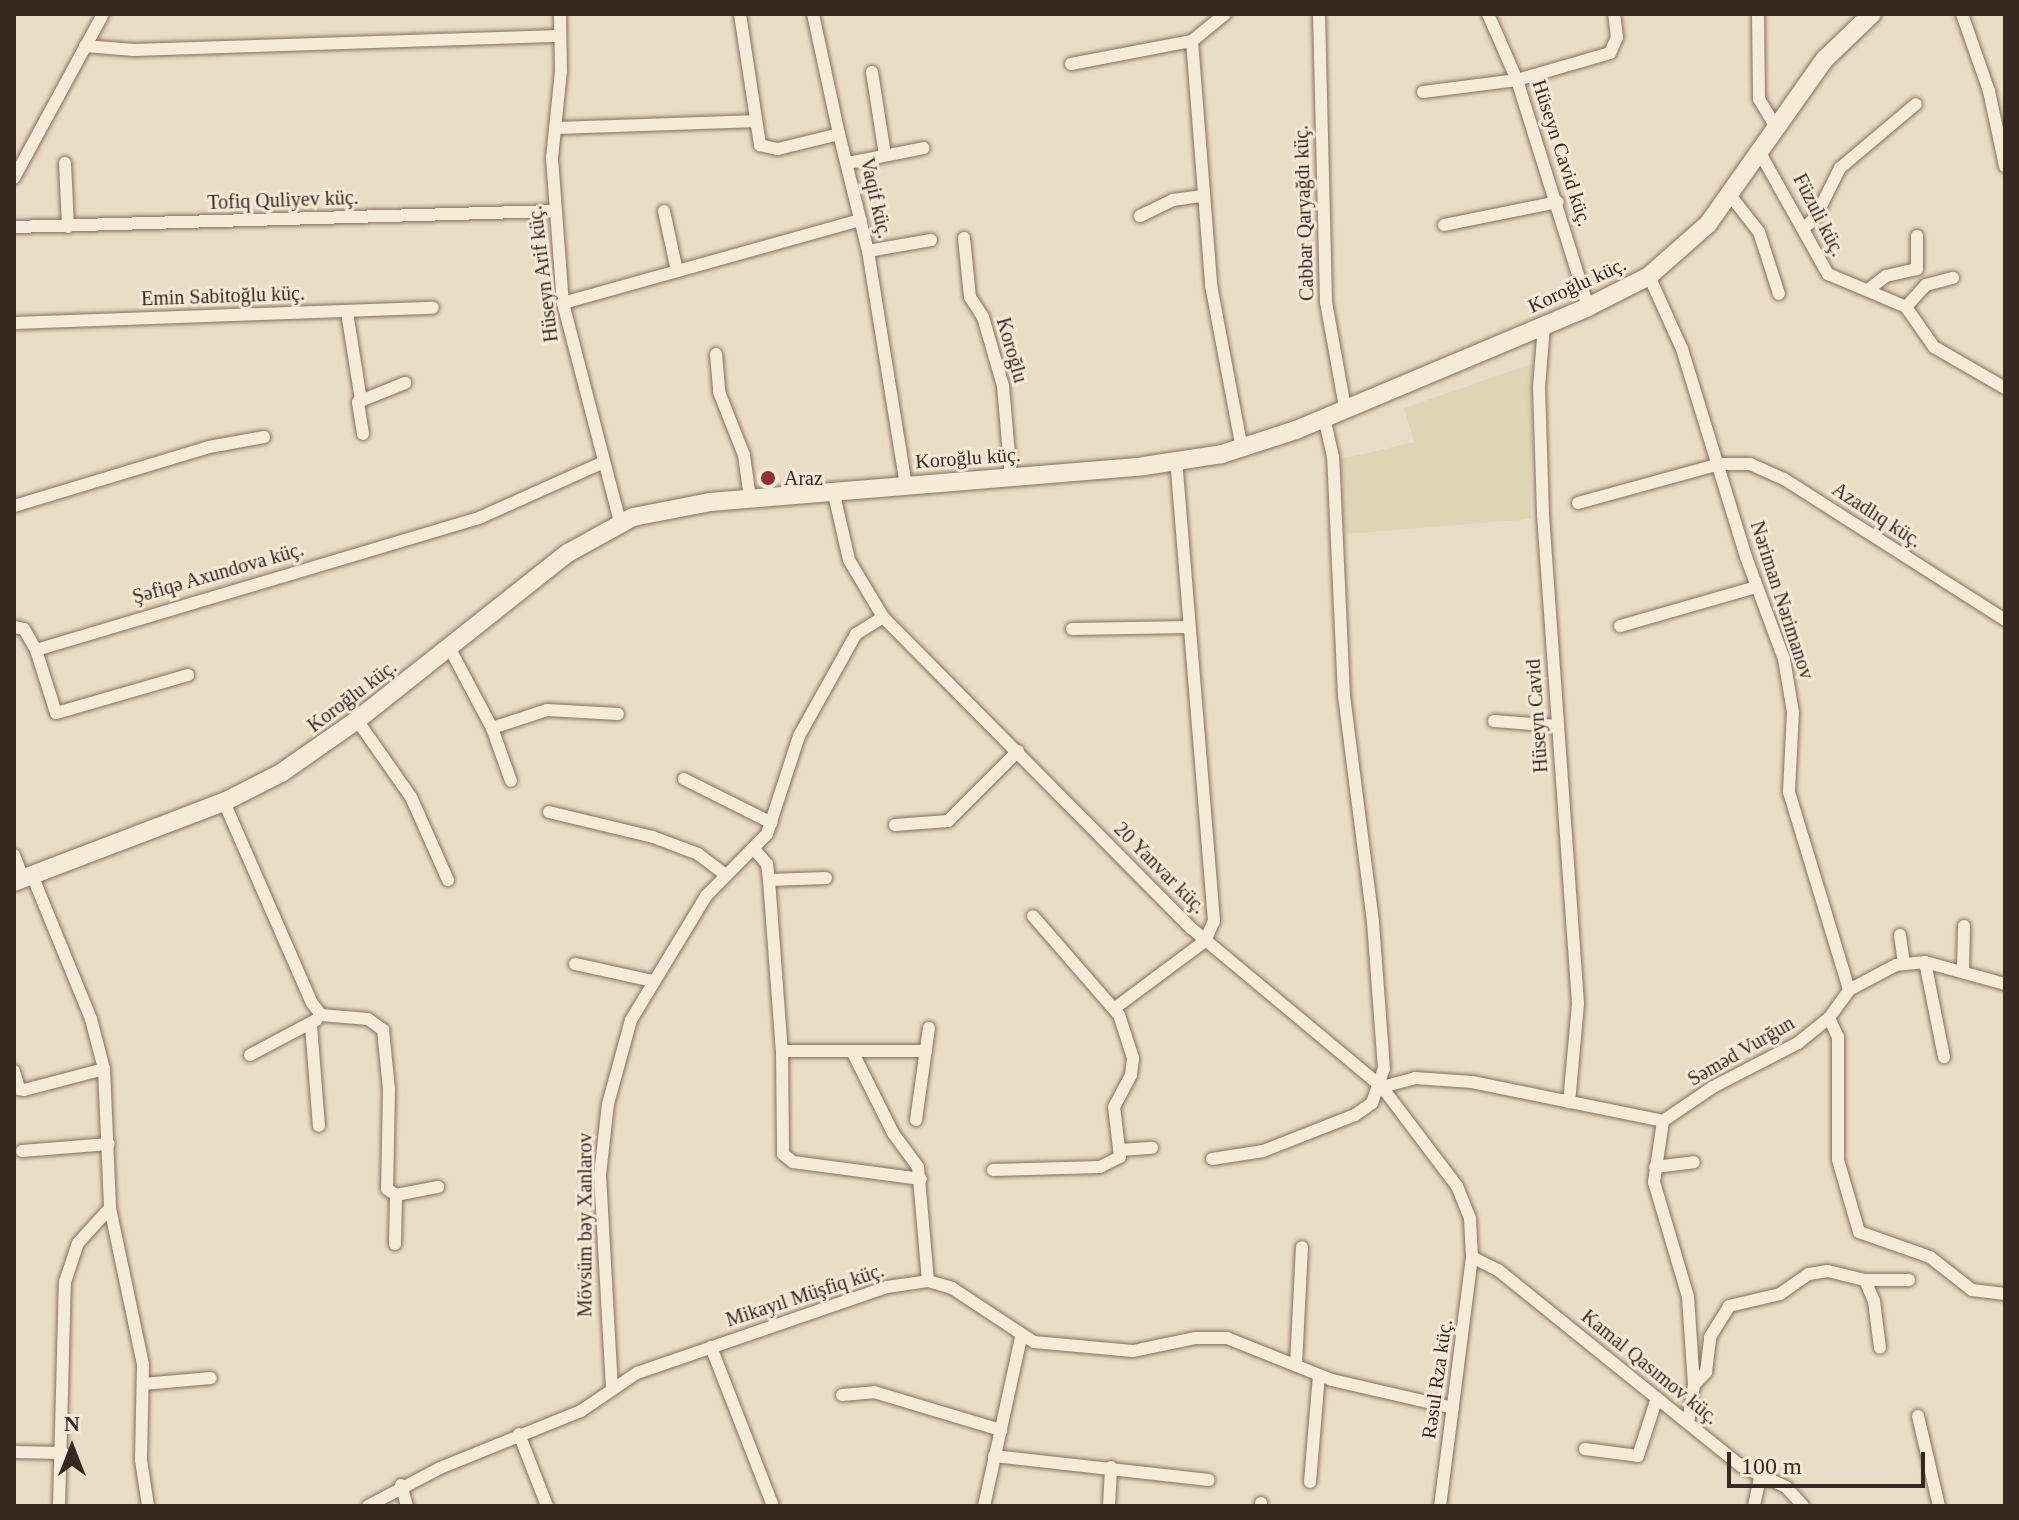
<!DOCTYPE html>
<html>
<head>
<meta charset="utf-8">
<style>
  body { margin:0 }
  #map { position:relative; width:2019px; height:1520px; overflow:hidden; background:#eaddc7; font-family:Georgia,serif }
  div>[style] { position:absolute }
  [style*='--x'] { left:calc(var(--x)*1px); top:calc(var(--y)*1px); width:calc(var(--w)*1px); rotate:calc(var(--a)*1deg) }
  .farmland>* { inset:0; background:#dfd5b5 }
  .roads { filter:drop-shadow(0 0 2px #846f5e) drop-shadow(0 0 2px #846f5e) }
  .street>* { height:12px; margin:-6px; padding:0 6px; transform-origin:6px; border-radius:6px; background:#f6ebd9 }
  .secondary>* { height:18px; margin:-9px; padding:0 9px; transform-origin:9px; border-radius:9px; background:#f6ebd9 }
  .dots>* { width:22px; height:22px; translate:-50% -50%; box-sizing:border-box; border:4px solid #f2e8d5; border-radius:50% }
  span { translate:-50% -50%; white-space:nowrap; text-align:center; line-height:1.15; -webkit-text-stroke:6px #f2e8d5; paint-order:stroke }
  .street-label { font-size:20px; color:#362920 }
  .poi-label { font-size:20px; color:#362920 }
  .left { translate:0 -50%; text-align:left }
  .frame { position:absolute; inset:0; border:16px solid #362920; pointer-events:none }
  .north { position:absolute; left:32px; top:1408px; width:80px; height:80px; -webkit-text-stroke:6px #f2e8d5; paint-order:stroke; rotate:0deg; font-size:22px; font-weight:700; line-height:32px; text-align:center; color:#362920 }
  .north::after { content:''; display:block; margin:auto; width:28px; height:36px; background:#362920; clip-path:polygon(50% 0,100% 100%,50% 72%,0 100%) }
  .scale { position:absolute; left:1727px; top:1452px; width:198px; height:36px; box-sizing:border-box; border:4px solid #362920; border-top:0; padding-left:10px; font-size:24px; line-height:28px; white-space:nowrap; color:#362920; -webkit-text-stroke:6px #f2e8d5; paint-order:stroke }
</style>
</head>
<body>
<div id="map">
  <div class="farmland">
    <div style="clip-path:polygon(1531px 364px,1531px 519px,1345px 534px,1341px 459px,1414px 442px,1404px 408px)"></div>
  </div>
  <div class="roads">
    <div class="street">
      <div style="--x:560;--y:14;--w:57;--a:89"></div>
      <div style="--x:561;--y:71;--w:87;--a:95.9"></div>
      <div style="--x:552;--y:158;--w:145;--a:85.7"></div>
      <div style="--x:563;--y:303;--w:226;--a:75.4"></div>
      <div style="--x:740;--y:14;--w:133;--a:81.3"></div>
      <div style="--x:760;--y:145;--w:18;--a:13"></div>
      <div style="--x:778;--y:149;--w:63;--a:-13.8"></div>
      <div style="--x:839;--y:134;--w:121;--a:76.1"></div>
      <div style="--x:868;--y:251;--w:237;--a:80.8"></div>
      <div style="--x:813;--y:14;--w:123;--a:77.8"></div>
      <div style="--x:1319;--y:14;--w:288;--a:88.6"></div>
      <div style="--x:1326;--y:302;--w:108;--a:79.8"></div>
      <div style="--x:1488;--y:14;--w:72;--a:66.3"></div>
      <div style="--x:1517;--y:80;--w:238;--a:72.6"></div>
      <div style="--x:1758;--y:14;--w:85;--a:89.3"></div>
      <div style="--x:1759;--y:99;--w:35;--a:59"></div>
      <div style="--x:1962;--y:14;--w:82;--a:70.7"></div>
      <div style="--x:1989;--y:91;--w:77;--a:78"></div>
      <div style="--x:1192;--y:41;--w:245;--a:85.5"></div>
      <div style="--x:1211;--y:285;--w:167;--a:79.3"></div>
      <div style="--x:85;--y:46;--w:49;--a:4.7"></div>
      <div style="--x:134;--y:50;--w:426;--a:-1.9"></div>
      <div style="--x:1071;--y:64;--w:123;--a:-10.8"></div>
      <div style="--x:1192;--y:41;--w:43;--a:-39.3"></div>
      <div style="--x:872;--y:72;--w:84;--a:81.1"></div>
      <div style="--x:1423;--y:92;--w:95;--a:-7.3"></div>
      <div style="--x:1517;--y:80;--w:97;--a:-16.2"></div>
      <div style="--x:1610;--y:53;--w:17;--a:-66"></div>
      <div style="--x:1617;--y:37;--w:23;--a:-97"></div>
      <div style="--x:555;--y:128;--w:198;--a:-2"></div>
      <div style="--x:1760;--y:153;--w:139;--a:60.7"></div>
      <div style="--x:1828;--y:274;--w:85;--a:22.9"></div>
      <div style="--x:1906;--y:307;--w:49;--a:55"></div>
      <div style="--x:1934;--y:347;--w:82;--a:30"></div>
      <div style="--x:65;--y:163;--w:64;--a:87.3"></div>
      <div style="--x:848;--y:163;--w:77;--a:-11.2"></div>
      <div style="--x:14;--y:178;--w:187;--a:-61.5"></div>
      <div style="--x:1730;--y:195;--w:47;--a:51.9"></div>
      <div style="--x:1759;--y:232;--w:65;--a:72.1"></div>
      <div style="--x:664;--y:211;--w:61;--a:77.8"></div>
      <div style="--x:1140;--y:216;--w:37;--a:-26"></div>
      <div style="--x:1173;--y:200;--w:28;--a:-8"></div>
      <div style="--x:1444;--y:225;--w:116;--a:-11.4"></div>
      <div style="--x:14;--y:227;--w:540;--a:-1.7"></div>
      <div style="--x:1803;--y:229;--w:16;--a:-43"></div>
      <div style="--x:1815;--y:218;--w:56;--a:-63.4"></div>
      <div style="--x:1840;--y:168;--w:99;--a:-40.1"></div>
      <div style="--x:964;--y:238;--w:59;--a:84.2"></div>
      <div style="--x:970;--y:297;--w:24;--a:57"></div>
      <div style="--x:983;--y:317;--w:72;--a:73.8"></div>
      <div style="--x:1003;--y:386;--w:92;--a:85"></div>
      <div style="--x:868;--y:251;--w:64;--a:-9.9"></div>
      <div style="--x:1649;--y:276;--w:80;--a:65.7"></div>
      <div style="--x:1682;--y:349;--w:218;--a:72.9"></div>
      <div style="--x:1746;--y:557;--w:109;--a:69.6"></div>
      <div style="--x:1784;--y:659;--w:54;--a:80.4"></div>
      <div style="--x:1793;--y:712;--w:80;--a:92.9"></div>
      <div style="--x:1789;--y:792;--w:207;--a:73.1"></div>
      <div style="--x:1868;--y:290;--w:23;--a:-38"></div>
      <div style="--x:1886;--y:276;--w:32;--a:-13"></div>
      <div style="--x:1917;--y:269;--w:33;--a:-90"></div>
      <div style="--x:563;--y:303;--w:309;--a:-15.6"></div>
      <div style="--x:1906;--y:307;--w:30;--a:-48"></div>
      <div style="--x:1926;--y:285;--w:28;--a:-15"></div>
      <div style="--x:347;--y:312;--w:89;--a:81"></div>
      <div style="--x:14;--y:323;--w:419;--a:-2.1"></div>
      <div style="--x:1544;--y:326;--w:61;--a:94.7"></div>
      <div style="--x:1539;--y:387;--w:128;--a:88.2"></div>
      <div style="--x:1543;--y:515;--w:490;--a:85.9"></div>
      <div style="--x:1578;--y:1004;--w:99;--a:95.2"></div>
      <div style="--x:716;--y:354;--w:38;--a:85"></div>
      <div style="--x:719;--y:392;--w:68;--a:68.4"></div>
      <div style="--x:744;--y:455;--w:43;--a:82.1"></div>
      <div style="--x:363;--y:434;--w:32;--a:-99"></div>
      <div style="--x:358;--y:402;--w:51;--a:-22"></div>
      <div style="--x:833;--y:490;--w:72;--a:77.1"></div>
      <div style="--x:849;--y:560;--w:66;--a:59.2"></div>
      <div style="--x:883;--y:617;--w:438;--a:45.3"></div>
      <div style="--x:1191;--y:928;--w:249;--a:39.8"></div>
      <div style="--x:1382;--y:1087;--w:124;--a:52.9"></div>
      <div style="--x:1457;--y:1186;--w:35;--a:68"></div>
      <div style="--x:1470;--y:1219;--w:38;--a:87"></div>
      <div style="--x:1472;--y:1257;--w:251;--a:97.3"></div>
      <div style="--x:1578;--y:503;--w:147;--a:-15.4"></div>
      <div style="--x:1720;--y:464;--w:30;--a:0"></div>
      <div style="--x:1750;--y:464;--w:37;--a:24"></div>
      <div style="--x:1784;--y:479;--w:262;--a:32.5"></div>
      <div style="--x:14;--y:506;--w:204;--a:-16.8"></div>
      <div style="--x:209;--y:447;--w:56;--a:-10.3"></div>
      <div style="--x:1620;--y:626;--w:141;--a:-16"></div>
      <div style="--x:14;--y:627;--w:10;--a:11"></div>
      <div style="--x:24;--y:629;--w:24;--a:60"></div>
      <div style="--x:1072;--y:629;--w:117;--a:-1"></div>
      <div style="--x:450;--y:649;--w:89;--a:62"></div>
      <div style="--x:492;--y:728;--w:58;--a:-18.1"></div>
      <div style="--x:547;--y:710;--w:71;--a:3.2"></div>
      <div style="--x:188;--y:675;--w:137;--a:163.9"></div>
      <div style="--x:56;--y:713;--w:66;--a:-107.6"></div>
      <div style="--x:36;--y:650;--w:464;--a:-16.6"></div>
      <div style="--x:481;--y:517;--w:133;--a:-24.1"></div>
      <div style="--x:357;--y:720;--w:94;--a:55"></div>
      <div style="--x:411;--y:797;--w:91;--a:66"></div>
      <div style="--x:1494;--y:721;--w:64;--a:4.5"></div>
      <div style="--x:492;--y:728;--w:56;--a:70.3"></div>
      <div style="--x:684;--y:779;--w:98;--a:26.6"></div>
      <div style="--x:224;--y:802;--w:219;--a:66.4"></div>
      <div style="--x:312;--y:1003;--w:15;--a:53"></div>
      <div style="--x:321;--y:1015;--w:47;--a:4.9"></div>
      <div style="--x:368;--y:1019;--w:19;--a:36"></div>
      <div style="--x:383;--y:1030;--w:59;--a:84.2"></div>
      <div style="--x:389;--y:1089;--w:100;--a:91.1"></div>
      <div style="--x:387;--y:1189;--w:11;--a:34"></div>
      <div style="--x:396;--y:1195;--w:43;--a:-10.8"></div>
      <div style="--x:549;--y:812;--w:107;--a:13.5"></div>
      <div style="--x:653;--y:837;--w:48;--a:20.7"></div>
      <div style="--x:698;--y:854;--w:34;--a:37"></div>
      <div style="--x:895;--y:825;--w:53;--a:-4.3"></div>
      <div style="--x:948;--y:821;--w:99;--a:-45"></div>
      <div style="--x:754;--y:849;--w:20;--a:49"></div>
      <div style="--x:767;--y:864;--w:16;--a:83"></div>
      <div style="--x:769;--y:880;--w:171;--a:85.7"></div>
      <div style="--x:782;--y:1051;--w:103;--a:89.4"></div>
      <div style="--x:783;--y:1154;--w:13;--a:39"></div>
      <div style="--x:793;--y:1162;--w:129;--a:7.6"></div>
      <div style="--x:14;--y:855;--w:26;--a:69"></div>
      <div style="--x:32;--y:875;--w:156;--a:67.7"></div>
      <div style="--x:91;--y:1019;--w:52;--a:75.4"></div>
      <div style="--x:104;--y:1069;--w:139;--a:87.5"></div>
      <div style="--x:110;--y:1208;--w:159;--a:78.1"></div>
      <div style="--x:143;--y:1364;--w:96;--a:91.2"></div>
      <div style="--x:141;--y:1460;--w:47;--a:81.3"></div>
      <div style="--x:769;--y:880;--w:57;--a:-2"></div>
      <div style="--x:1900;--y:935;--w:27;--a:82"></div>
      <div style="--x:1925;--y:962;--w:97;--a:78.7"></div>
      <div style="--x:575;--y:964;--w:80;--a:12.3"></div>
      <div style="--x:1963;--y:970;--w:44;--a:-88.7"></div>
      <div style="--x:1115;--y:1008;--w:112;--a:-36.7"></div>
      <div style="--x:1205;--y:941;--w:22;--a:-66"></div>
      <div style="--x:1214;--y:921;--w:461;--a:-94.7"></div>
      <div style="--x:1829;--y:1018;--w:21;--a:65"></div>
      <div style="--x:1838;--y:1037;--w:123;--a:90"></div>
      <div style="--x:1838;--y:1160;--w:75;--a:73.7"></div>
      <div style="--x:1859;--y:1232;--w:75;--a:19.4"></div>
      <div style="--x:1930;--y:1257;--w:53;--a:38.2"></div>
      <div style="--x:1972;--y:1290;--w:33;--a:7"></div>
      <div style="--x:311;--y:1025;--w:101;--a:85.5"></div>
      <div style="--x:782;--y:1051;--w:144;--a:0"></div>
      <div style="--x:853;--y:1053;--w:89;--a:63.4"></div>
      <div style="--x:893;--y:1133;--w:42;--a:53.7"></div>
      <div style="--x:918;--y:1167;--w:114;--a:85"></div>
      <div style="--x:250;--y:1055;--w:75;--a:-27.9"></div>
      <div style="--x:14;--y:1071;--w:19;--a:74"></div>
      <div style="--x:19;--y:1089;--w:5;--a:11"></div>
      <div style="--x:24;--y:1090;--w:83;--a:-14.7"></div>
      <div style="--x:1382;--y:1087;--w:34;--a:-15"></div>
      <div style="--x:1415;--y:1078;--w:57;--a:4"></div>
      <div style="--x:1472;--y:1082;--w:195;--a:11.5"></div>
      <div style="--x:1663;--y:1121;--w:60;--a:-34.2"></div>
      <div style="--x:1713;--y:1087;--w:96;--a:-27.4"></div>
      <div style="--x:1798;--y:1043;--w:40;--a:-39"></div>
      <div style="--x:1829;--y:1018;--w:34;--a:-54"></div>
      <div style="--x:1849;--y:990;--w:53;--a:-28"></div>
      <div style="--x:1896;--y:965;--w:29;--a:-6"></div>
      <div style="--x:1925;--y:962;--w:83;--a:15.4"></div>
      <div style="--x:916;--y:1120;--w:93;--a:-82"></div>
      <div style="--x:1663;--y:1121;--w:62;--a:98.4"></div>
      <div style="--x:1654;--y:1182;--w:120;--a:73.5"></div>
      <div style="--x:1688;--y:1297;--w:88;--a:86.1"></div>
      <div style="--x:1694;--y:1385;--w:37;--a:99"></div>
      <div style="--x:1120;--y:1150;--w:32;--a:-4"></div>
      <div style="--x:22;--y:1151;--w:87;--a:-4.6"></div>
      <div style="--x:1212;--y:1159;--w:52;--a:-8.9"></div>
      <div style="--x:1263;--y:1151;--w:99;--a:-21.4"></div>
      <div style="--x:1355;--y:1115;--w:21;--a:-35"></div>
      <div style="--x:1372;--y:1103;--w:36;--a:-71"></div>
      <div style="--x:1384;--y:1069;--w:147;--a:-94.3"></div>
      <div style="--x:1373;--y:922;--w:228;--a:-97.3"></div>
      <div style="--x:1344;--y:696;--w:239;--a:-92.6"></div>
      <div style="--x:1333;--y:457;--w:41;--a:-102.7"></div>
      <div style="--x:1655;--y:1167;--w:39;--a:-7"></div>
      <div style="--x:993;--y:1170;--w:107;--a:-1.6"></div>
      <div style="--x:1100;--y:1167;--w:22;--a:-27"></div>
      <div style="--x:1120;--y:1157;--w:50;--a:-96.8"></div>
      <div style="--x:1114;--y:1107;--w:36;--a:-62"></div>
      <div style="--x:1131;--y:1075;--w:17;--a:-83"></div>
      <div style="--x:1133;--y:1058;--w:45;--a:-108"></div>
      <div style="--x:1119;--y:1015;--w:131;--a:-131"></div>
      <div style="--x:395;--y:1244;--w:49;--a:-88.8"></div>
      <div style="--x:1472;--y:1257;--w:29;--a:27"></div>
      <div style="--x:1498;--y:1270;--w:312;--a:38.9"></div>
      <div style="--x:1741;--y:1466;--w:50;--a:25"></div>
      <div style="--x:1786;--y:1487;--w:25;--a:48"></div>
      <div style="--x:1865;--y:1280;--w:44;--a:0"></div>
      <div style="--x:711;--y:1347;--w:171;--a:68.7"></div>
      <div style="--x:1296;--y:1365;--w:118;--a:-87.1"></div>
      <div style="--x:143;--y:1384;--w:68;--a:-5"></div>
      <div style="--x:1694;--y:1385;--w:18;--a:-47"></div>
      <div style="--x:1706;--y:1372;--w:35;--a:-83"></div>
      <div style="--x:1710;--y:1337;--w:36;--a:-58"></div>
      <div style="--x:1729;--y:1306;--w:52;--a:-13.2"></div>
      <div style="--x:1780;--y:1294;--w:35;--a:-35"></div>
      <div style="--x:1809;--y:1274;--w:19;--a:-9"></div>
      <div style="--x:1828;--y:1271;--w:38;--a:14"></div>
      <div style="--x:1865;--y:1280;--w:23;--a:67"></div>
      <div style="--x:1874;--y:1301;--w:47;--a:82.7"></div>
      <div style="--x:612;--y:1389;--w:214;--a:-93.2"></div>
      <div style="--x:600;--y:1175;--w:71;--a:-83.6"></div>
      <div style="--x:608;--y:1104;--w:87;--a:-74.7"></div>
      <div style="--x:631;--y:1020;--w:145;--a:-58.8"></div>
      <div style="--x:706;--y:896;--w:87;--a:-45.5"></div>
      <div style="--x:767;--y:834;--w:103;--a:-71.9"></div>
      <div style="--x:799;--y:736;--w:117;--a:-60.8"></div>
      <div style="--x:856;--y:634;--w:32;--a:-32"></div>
      <div style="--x:842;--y:1395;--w:32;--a:-5"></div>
      <div style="--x:874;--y:1392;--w:133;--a:16.7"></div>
      <div style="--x:1918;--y:1416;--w:92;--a:76.9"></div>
      <div style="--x:519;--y:1434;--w:77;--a:68.7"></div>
      <div style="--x:1585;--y:1449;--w:53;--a:7.5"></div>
      <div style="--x:1638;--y:1456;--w:61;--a:-71.9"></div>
      <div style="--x:14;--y:1452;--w:49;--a:1.2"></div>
      <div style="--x:994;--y:1456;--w:216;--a:6.4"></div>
      <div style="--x:1310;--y:1482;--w:107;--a:-85.2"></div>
      <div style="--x:401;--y:1485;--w:22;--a:74"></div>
      <div style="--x:1261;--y:1503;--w:3;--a:90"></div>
      <div style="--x:59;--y:1506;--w:224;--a:-88.5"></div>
      <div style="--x:65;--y:1282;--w:41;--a:-71.6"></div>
      <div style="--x:78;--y:1243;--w:47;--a:-47.6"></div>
      <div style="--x:368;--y:1506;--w:81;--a:-27.8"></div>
      <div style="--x:440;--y:1468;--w:152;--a:-22"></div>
      <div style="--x:581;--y:1411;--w:68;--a:-34.2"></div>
      <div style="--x:637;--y:1373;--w:264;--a:-19"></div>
      <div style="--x:887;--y:1287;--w:41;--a:-8.3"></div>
      <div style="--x:928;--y:1281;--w:25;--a:16"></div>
      <div style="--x:952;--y:1288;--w:98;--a:33.4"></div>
      <div style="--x:1034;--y:1342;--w:99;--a:5.2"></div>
      <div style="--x:1133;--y:1351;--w:63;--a:-11.8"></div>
      <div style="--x:1195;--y:1338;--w:32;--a:0"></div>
      <div style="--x:1227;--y:1338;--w:113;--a:21.8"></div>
      <div style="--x:1332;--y:1380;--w:124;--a:13"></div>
      <div style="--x:984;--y:1506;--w:172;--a:-77.6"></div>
      <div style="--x:1109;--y:1506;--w:39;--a:-87"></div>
      <div style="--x:1754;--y:1506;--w:30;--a:-78"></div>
    </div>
    <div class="secondary">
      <div style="--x:14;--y:882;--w:225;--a:-20.9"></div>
      <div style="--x:224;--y:802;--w:64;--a:-27"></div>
      <div style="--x:281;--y:773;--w:93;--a:-34.9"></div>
      <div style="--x:357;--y:720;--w:269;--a:-38.4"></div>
      <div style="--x:568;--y:553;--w:74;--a:-29"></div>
      <div style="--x:633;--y:517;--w:78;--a:-11"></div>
      <div style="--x:710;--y:502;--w:435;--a:-4.7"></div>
      <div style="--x:1144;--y:466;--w:79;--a:-8.7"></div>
      <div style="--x:1222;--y:454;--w:78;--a:-18"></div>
      <div style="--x:1296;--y:430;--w:317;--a:-22.8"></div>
      <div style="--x:1588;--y:307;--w:68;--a:-26.9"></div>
      <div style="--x:1649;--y:276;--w:79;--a:-41.4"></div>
      <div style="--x:1708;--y:224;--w:202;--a:-54.7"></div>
      <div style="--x:1825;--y:59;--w:65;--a:-43.8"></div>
    </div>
  </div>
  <div class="dots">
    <div style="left:768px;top:478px;background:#8e333b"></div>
  </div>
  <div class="street-label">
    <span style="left:1562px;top:153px;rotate:72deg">Hüseyn Cavid küç.</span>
    <span style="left:876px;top:198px;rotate:77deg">Vaqif küç.</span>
    <span style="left:283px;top:200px;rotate:-2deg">Tofiq Quliyev küç.</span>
    <span style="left:1304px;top:213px;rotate:-92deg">Cabbar Qaryağdı küç.</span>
    <span style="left:1819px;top:215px;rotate:63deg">Füzuli küç.</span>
    <span style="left:543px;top:274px;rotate:-97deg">Hüseyn Arif küç.</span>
    <span style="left:1577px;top:285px;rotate:-25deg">Koroğlu küç.</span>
    <span style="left:223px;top:296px;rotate:-2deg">Emin Sabitoğlu küç.</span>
    <span style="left:1012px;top:350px;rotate:74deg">Koroğlu</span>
    <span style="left:968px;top:458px;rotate:-4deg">Koroğlu küç.</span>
    <span style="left:1877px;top:515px;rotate:33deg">Azadlıq küç.</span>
    <span style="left:218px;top:573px;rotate:-16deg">Şəfiqə Axundova küç.</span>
    <span style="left:1782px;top:600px;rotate:72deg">Nəriman Nərimanov</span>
    <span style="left:352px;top:696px;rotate:-37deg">Koroğlu küç.</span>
    <span style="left:1537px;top:716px;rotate:-94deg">Hüseyn Cavid</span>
    <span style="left:1160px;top:868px;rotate:45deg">20 Yanvar küç.</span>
    <span style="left:1741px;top:1051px;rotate:-30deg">Səməd Vurğun</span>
    <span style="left:585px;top:1225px;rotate:-90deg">Mövsüm bəy Xanlarov</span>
    <span style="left:805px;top:1295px;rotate:-18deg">Mikayıl Müşfiq küç.</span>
    <span style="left:1650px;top:1367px;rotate:39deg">Kamal Qasımov küç.</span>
    <span style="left:1437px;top:1379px;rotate:-82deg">Rəsul Rza küç.</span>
  </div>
  <div class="poi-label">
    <span class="left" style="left:784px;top:478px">Araz</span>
  </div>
  <div class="frame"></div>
  <div class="north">N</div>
  <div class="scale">100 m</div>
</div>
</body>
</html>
